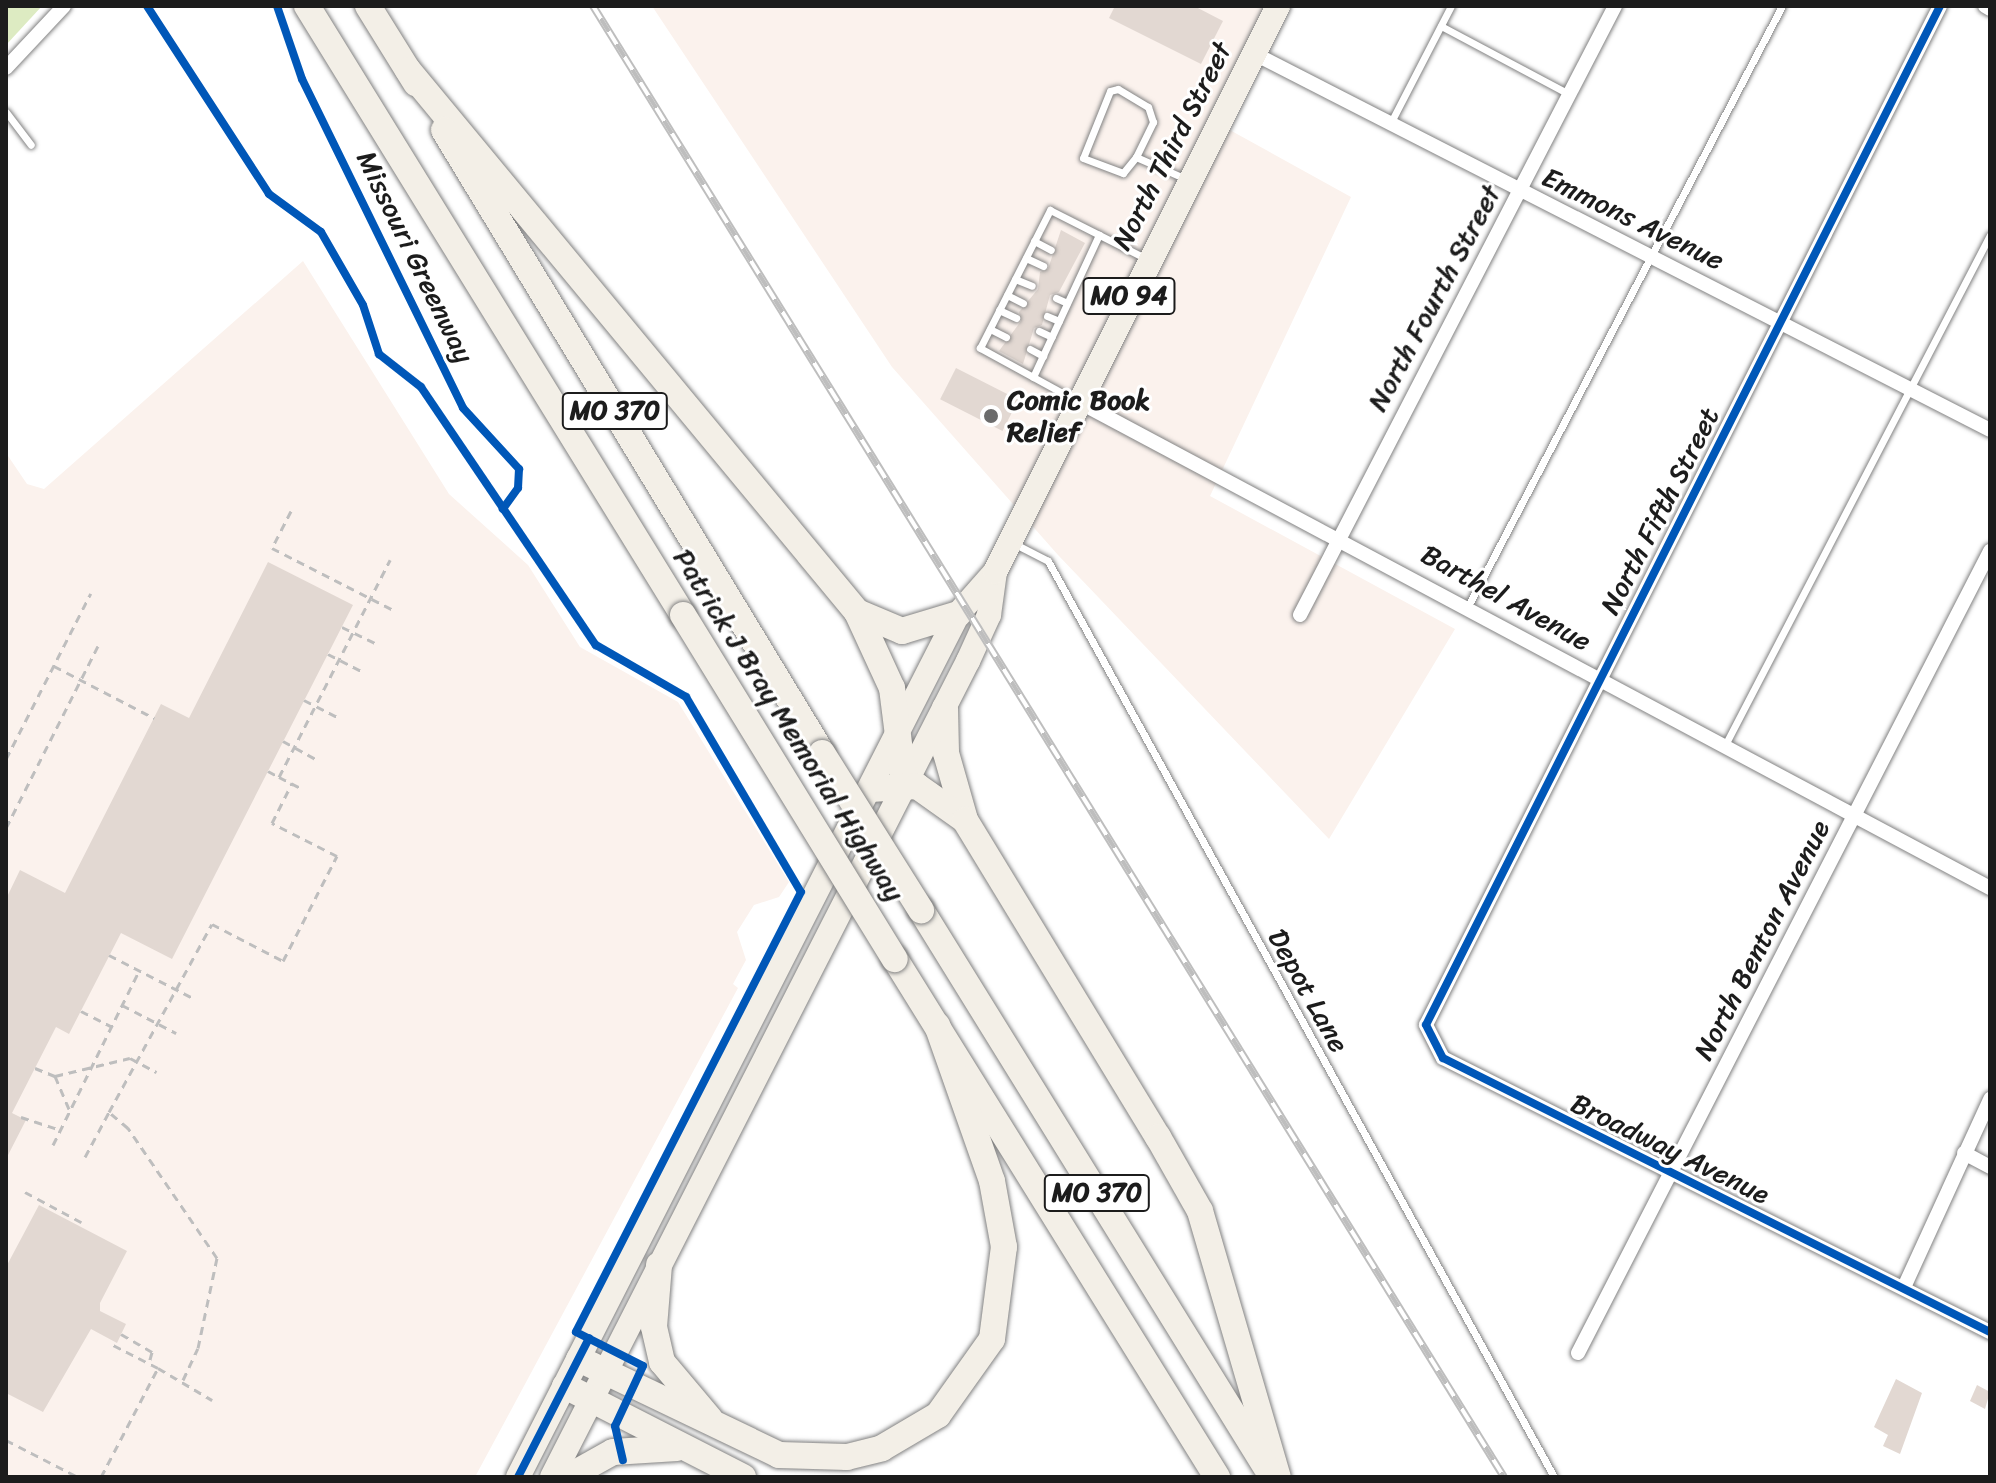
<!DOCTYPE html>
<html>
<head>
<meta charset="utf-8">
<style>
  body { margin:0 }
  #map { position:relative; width:1996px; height:1483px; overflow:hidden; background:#fff; font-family:Sriracha,sans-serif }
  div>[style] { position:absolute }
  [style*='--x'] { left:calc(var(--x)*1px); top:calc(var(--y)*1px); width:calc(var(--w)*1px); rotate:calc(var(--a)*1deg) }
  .built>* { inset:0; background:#fbf2ed }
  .green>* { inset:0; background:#ddebc2 }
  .building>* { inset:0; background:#e2d8d2; transform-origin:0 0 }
  .path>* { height:3px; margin-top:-1.5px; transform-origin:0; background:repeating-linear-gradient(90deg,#bebebe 0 8px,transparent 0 14px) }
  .roads { filter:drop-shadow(0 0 2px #828282) drop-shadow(0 0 2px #828282) }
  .lane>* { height:7px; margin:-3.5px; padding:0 3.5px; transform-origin:3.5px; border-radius:3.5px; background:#fff }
  .street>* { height:14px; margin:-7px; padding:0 7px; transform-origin:7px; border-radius:7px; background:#fff }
  .primary>* { height:24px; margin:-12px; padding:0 12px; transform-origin:12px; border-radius:12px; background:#f3efe7 }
  .highway>* { height:26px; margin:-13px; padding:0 13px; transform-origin:13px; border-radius:13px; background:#f3efe7 }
  .rail>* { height:8px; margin-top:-4px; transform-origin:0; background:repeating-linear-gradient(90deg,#fff 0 15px,#bebebe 0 30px); box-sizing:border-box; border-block:2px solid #bebebe }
  .bridges { filter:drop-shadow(0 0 2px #828282) drop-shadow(0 0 2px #828282) }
  .highway-bridge>* { height:26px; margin:-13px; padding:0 13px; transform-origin:13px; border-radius:13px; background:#f3efe7 }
  .cycleway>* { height:8px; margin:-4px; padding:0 4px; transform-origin:4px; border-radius:4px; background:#0057b8 }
  .dots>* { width:22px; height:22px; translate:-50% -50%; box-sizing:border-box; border:4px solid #fff; border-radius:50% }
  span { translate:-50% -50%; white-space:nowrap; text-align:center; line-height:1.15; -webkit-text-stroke:6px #fff; paint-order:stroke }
  .shield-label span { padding:2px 6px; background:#fff; border:2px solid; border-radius:6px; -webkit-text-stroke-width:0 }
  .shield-label { font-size:26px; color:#1c1c1c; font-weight:700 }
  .street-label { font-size:28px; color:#1c1c1c }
  .poi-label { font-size:28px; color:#1c1c1c; font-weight:700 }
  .left { translate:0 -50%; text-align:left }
  .frame { position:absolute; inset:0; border:8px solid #1c1c1c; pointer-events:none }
</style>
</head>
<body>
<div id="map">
  <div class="built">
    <div style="clip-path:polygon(652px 6px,1265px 6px,1208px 118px,1351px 197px,1210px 496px,1455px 629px,1329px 839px,1058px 555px,892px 367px)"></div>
    <div style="clip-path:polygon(303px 261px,449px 494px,528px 565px,580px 647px,678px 702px,789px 882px,779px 897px,754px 905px,737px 932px,746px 960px,733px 984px,738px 988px,475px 1477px,6px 1477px,6px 453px,27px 484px,44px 489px)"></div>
  </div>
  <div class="green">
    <div style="clip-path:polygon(6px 6px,42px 6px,6px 45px)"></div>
  </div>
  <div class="building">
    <div style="clip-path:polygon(1115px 6px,1194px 6px,1223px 21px,1201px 64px,1109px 18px)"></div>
    <div style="clip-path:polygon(1061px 230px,1085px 243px,1059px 292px,1050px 295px,1042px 325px,1034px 328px,1023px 364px,999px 351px,1021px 321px,1019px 312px,1038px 289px,1040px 272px,1048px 269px)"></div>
    <div style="left:956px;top:368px;width:70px;height:35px;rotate:27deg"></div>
    <div style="clip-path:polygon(268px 562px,353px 605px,172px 959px,121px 933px,69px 1034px,56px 1027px,12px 1113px,26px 1120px,6px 1159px,6px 899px,20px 870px,65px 893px,161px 704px,189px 718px)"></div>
    <div style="clip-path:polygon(39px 1205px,127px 1251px,100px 1303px,100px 1311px,126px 1324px,117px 1343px,91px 1329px,43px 1412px,6px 1393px,6px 1267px)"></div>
    <div style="clip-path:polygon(1896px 1379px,1922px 1393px,1900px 1454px,1883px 1446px,1888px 1435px,1874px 1427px)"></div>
    <div style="clip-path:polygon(1977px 1385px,1990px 1392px,1985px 1409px,1970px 1401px)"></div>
  </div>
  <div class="path">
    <div style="--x:291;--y:511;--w:42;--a:117.2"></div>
    <div style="--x:272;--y:548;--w:136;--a:27.1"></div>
    <div style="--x:342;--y:627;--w:37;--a:26"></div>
    <div style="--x:328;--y:654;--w:37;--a:27"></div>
    <div style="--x:54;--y:666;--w:113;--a:27.5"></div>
    <div style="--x:304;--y:700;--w:37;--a:27"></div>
    <div style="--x:283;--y:741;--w:38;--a:29"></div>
    <div style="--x:6;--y:759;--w:186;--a:-62.9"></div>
    <div style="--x:268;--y:771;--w:13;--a:29"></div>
    <div style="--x:279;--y:777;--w:244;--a:-62.9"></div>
    <div style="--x:279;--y:777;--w:25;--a:27"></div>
    <div style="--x:6;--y:828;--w:204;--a:-63.2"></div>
    <div style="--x:109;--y:955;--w:94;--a:27.1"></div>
    <div style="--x:122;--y:1005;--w:61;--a:27.4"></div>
    <div style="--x:81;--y:1011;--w:34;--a:27"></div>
    <div style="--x:35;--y:1068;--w:22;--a:22"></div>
    <div style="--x:55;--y:1076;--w:77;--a:-13.5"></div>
    <div style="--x:130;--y:1058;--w:30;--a:28"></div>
    <div style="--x:55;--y:1076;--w:36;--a:67"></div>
    <div style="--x:21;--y:1117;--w:39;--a:18"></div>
    <div style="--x:53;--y:1145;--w:194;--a:-63.7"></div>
    <div style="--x:85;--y:1157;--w:51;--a:-61.9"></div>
    <div style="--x:25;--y:1192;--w:64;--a:28.2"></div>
    <div style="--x:121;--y:1334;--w:36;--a:30"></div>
    <div style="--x:152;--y:1352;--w:11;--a:105"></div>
    <div style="--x:158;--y:1368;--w:63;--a:30.7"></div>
    <div style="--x:183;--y:1380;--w:35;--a:-65"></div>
    <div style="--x:198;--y:1348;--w:92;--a:-78.1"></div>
    <div style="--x:217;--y:1258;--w:158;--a:-124.4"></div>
    <div style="--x:128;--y:1128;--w:25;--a:-140"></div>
    <div style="--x:109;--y:1112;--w:214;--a:-61.3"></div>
    <div style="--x:212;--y:924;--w:80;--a:27.5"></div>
    <div style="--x:283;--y:961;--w:118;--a:-62.8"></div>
    <div style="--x:337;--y:856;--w:73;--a:-153.1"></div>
    <div style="--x:272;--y:823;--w:45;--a:-63.4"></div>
    <div style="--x:6;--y:1440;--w:81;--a:27.2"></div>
    <div style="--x:101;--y:1477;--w:123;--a:-62.4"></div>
    <div style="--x:158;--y:1368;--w:51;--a:-152.9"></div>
  </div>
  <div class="roads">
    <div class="lane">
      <div style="--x:1441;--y:26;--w:145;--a:28"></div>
      <div style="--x:6;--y:112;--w:41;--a:52.9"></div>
      <div style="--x:1390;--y:124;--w:133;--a:-62.7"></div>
      <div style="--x:1136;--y:157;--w:39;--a:-64"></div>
      <div style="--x:1153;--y:122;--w:16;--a:-108"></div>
      <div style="--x:1148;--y:107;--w:35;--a:-149"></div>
      <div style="--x:1118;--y:89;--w:8;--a:166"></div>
      <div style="--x:1110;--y:91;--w:72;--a:111.9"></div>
      <div style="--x:1083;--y:158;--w:43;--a:20.6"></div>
      <div style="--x:1123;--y:173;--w:21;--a:-51"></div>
      <div style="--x:1136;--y:157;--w:55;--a:23.7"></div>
      <div style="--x:1034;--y:241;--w:19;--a:28"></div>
      <div style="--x:1026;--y:258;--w:19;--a:25"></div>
      <div style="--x:1015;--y:279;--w:18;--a:22"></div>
      <div style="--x:1007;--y:295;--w:18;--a:27"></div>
      <div style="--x:1056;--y:298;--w:12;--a:24"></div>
      <div style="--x:999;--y:310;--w:19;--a:25"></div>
      <div style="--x:1047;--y:316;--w:13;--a:23"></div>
      <div style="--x:990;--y:329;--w:18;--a:27"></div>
      <div style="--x:1039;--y:331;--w:14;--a:25"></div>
      <div style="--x:1030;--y:349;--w:15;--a:28"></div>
      <div style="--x:1033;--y:377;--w:157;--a:-65.1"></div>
      <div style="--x:1077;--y:401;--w:111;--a:-151.3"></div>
      <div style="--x:980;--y:348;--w:155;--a:-63.1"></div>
      <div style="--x:1050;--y:210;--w:106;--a:26.8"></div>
      <div style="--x:1013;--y:543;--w:39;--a:27"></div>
      <div style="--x:1048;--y:561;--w:1046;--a:61.08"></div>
      <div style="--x:1468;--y:606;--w:677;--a:-62.38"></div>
      <div style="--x:1724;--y:747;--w:577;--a:-62.55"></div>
    </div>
    <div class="street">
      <div style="--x:1940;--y:6;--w:1141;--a:116.77"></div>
      <div style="--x:1426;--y:1025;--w:37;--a:63"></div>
      <div style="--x:1443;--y:1058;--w:612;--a:26.61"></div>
      <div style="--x:1985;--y:6;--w:6;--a:31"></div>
      <div style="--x:1253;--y:53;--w:828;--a:27.09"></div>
      <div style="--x:6;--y:68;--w:85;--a:-46.9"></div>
      <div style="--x:1079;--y:402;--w:1033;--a:28.08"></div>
      <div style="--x:1300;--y:615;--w:686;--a:-62.65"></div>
      <div style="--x:1964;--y:1153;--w:30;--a:28"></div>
      <div style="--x:1905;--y:1285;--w:205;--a:-65.4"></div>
      <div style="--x:1578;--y:1353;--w:902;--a:-62.81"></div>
    </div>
    <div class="primary">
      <div style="--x:518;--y:1477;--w:969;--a:-62.99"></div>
      <div style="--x:958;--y:614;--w:56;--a:-48.6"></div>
      <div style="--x:552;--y:1477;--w:916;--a:-62.99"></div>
      <div style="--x:968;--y:661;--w:51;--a:-65.5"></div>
      <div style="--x:989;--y:615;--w:43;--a:-82.1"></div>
      <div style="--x:995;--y:572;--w:633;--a:-63.43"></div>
    </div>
    <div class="highway">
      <div style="--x:307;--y:6;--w:716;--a:58.31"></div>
      <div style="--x:368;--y:6;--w:91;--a:58.1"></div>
      <div style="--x:408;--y:70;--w:704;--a:50.36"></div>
      <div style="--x:857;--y:612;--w:84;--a:65.3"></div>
      <div style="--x:892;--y:688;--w:96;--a:82.8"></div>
      <div style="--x:444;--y:130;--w:729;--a:58.75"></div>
      <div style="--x:857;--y:612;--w:49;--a:22.9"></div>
      <div style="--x:902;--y:631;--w:59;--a:-16.9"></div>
      <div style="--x:945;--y:708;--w:45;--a:88.7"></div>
      <div style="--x:946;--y:753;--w:66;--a:74.1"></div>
      <div style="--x:871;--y:789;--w:46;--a:-3.7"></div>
      <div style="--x:917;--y:786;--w:59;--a:35.3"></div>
      <div style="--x:965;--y:820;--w:371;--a:58.7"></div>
      <div style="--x:1158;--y:1137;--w:85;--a:60.4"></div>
      <div style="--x:1200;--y:1211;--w:277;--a:73.7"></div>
      <div style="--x:921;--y:910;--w:655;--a:58.23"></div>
      <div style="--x:895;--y:959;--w:610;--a:58.13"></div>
      <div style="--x:659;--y:1265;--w:62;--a:94.6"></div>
      <div style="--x:654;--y:1327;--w:36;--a:77"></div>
      <div style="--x:662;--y:1362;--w:75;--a:49.9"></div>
      <div style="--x:579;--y:1359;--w:222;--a:25.6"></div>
      <div style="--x:779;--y:1455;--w:68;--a:1.7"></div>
      <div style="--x:847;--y:1457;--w:36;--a:-14"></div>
      <div style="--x:882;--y:1448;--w:65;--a:-30.5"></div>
      <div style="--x:938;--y:1415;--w:93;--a:-54.6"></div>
      <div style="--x:992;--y:1339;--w:93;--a:-82.6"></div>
      <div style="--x:1004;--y:1247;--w:67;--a:-100.3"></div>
      <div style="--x:992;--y:1181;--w:165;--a:-109.4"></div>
      <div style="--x:565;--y:1386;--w:200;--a:27.1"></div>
      <div style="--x:568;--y:1477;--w:51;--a:-29.1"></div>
      <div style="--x:613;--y:1452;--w:64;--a:-3.6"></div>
    </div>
  </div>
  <div class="rail">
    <div style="--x:593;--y:6;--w:1730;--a:58.23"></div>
  </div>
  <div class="bridges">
    <div class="highway-bridge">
      <div style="--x:683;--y:615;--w:404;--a:58.4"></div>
      <div style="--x:822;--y:753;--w:186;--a:57.8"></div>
    </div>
  </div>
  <div class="cycleway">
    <div style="--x:147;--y:6;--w:224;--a:57"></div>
    <div style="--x:269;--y:194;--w:64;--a:36.2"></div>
    <div style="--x:321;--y:232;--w:84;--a:60.1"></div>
    <div style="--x:363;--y:305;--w:52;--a:71.9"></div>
    <div style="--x:379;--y:354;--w:53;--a:38.2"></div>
    <div style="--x:421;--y:387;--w:312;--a:55.9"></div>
    <div style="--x:596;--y:645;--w:104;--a:30"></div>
    <div style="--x:686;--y:697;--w:226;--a:59.5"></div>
    <div style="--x:801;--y:892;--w:494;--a:117.1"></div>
    <div style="--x:576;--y:1332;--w:75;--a:26.9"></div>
    <div style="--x:643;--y:1366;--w:66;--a:115"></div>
    <div style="--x:615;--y:1426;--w:35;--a:77"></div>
    <div style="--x:277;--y:6;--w:77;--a:71.1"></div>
    <div style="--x:302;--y:79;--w:366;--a:63.9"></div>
    <div style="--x:463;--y:408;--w:83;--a:47.4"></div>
    <div style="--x:519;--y:469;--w:19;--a:93"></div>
    <div style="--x:518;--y:488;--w:26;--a:126"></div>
    <div style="--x:1940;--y:6;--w:1141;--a:116.77"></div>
    <div style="--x:1426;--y:1025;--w:37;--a:63"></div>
    <div style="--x:1443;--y:1058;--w:612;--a:26.61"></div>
    <div style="--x:518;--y:1477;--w:156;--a:-62.9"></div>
  </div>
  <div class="dots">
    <div style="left:991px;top:416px;background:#6b6b6b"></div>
  </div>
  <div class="shield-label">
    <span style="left:1129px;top:296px">MO 94</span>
    <span style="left:615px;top:411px">MO 370</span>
    <span style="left:1097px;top:1193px">MO 370</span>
  </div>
  <div class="street-label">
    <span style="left:1172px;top:146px;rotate:-63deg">North Third Street</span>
    <span style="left:1633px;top:219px;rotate:26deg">Emmons Avenue</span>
    <span style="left:415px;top:257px;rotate:64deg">Missouri Greenway</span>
    <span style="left:1434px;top:298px;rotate:-62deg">North Fourth Street</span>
    <span style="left:1660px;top:511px;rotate:-63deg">North Fifth Street</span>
    <span style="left:1506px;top:598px;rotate:29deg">Barthel Avenue</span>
    <span style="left:789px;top:725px;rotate:58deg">Patrick J Bray Memorial Highway</span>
    <span style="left:1762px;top:940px;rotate:-63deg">North Benton Avenue</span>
    <span style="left:1308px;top:991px;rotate:61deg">Depot Lane</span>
    <span style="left:1670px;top:1149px;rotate:26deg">Broadway Avenue</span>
  </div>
  <div class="poi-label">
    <span class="left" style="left:1007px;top:416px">Comic Book<br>Relief</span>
  </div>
  <div class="frame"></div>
</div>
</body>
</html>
